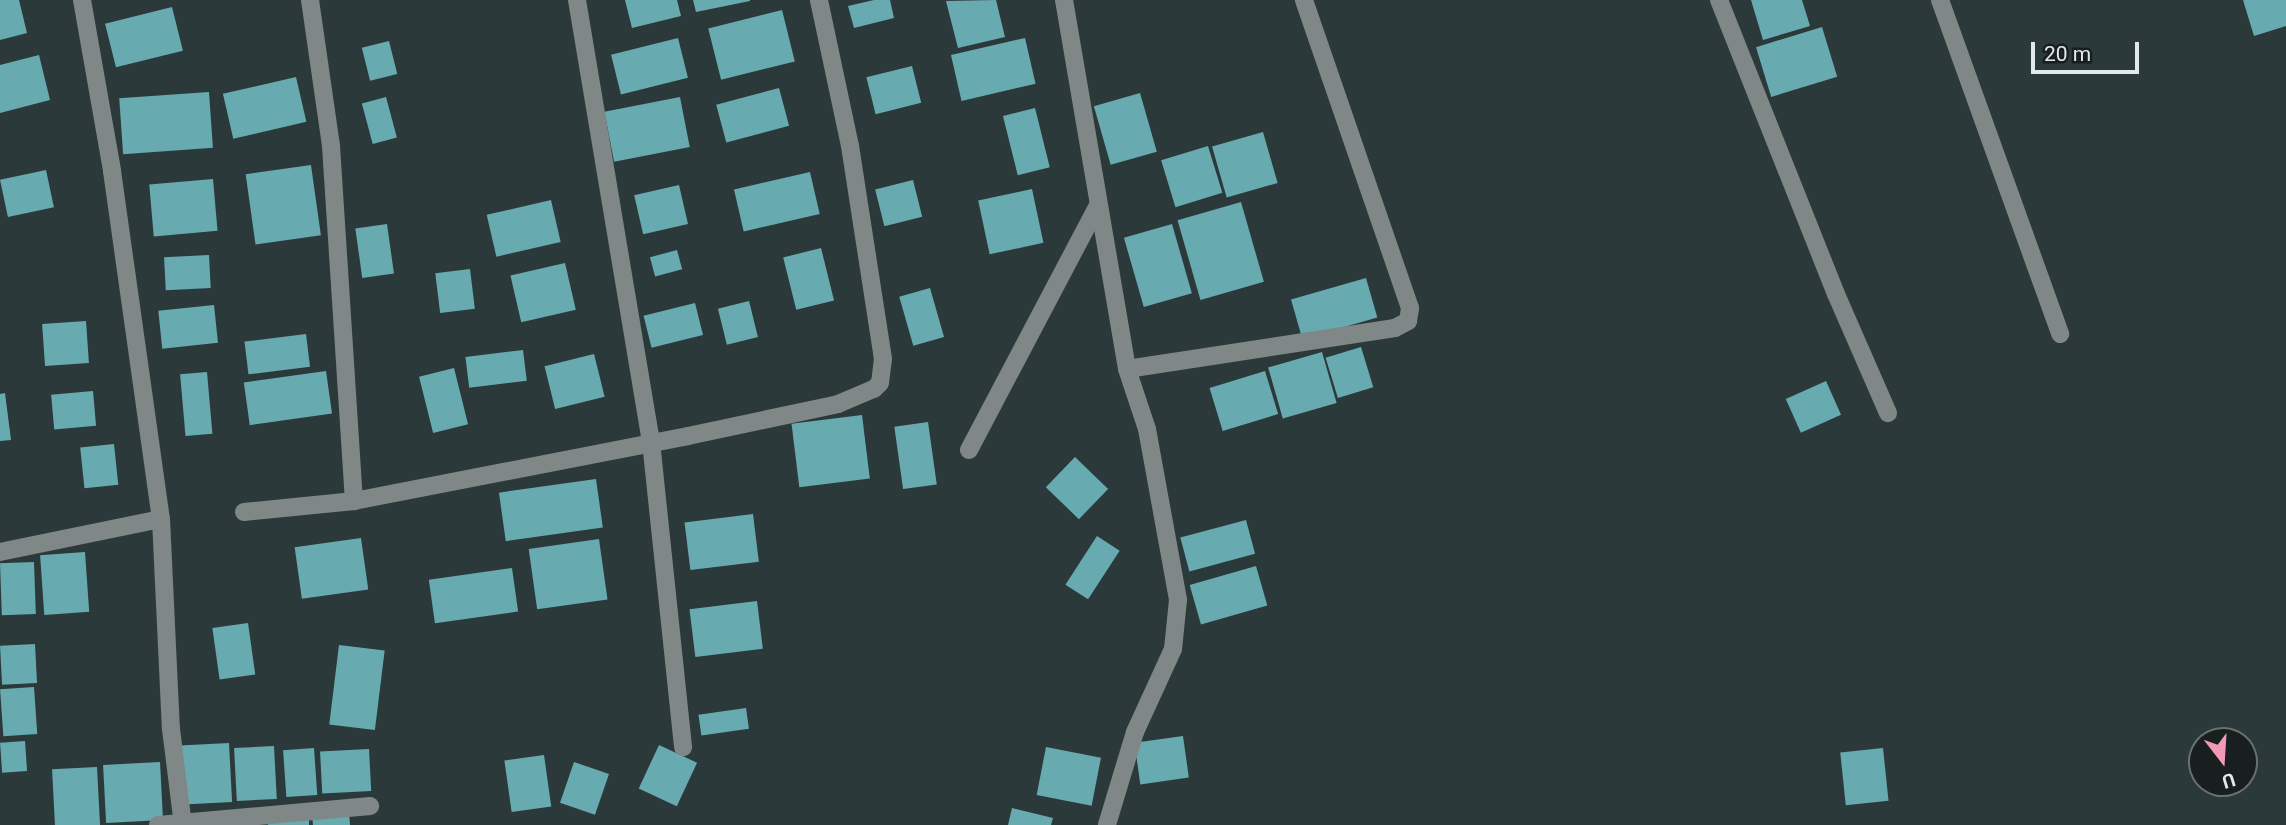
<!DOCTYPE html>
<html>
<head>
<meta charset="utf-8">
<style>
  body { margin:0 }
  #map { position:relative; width:2286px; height:825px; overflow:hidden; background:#2c393a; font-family:Roboto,sans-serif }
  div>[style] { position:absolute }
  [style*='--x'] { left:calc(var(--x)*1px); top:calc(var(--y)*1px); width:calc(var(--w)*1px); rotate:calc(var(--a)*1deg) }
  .building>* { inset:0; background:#67abb1; transform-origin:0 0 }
  .minor>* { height:18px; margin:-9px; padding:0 9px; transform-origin:9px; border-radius:9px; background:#808787 }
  span { translate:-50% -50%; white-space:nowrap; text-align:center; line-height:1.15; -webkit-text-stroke:7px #191f1f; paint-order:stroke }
  .north { position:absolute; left:2188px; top:727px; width:70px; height:70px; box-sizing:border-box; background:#191f1f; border:2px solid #697070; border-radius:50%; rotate:163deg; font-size:19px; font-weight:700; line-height:28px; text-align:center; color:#e1e9ea }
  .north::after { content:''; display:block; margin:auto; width:24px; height:32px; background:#f09ab5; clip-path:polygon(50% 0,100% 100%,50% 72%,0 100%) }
  .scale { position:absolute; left:2031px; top:42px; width:108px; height:32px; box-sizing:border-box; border:4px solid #e1e9ea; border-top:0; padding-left:9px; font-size:21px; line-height:24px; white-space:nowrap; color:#e1e9ea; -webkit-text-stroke:5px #191f1f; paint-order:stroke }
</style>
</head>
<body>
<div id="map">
  <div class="building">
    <div style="clip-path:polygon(0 0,19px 0,27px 33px,0 40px)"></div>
    <div style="clip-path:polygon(625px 0,677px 0,681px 16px,632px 28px)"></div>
    <div style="clip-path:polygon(693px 0,750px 0,750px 1px,696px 12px)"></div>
    <div style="clip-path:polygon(874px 0,890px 0,894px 18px,854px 28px,848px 6px)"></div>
    <div style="clip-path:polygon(996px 0,1005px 37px,958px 48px,946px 1px)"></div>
    <div style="clip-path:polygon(1751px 0,1802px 0,1810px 26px,1763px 40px)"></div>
    <div style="clip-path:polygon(2243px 0,2286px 0,2286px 26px,2254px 36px)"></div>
    <div style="left:172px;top:7px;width:45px;height:69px;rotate:76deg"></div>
    <div style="left:782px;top:10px;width:53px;height:76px;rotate:76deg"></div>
    <div style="left:1822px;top:27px;width:52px;height:69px;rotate:73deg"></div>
    <div style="left:678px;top:38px;width:41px;height:69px;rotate:76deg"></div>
    <div style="left:1025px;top:38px;width:47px;height:76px;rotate:77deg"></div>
    <div style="left:389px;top:41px;width:34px;height:28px;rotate:76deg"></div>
    <div style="clip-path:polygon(39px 55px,50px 100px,0 113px,0 65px)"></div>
    <div style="left:912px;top:66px;width:38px;height:47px;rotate:76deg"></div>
    <div style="left:296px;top:77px;width:46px;height:75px;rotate:77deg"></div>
    <div style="left:779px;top:88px;width:39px;height:65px;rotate:75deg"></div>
    <div style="left:209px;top:92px;width:56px;height:90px;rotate:86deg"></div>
    <div style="left:1140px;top:93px;width:61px;height:48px;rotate:74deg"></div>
    <div style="left:386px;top:97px;width:42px;height:25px;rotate:75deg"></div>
    <div style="left:680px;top:97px;width:51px;height:77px;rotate:79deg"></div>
    <div style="left:1035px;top:108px;width:61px;height:33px;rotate:76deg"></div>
    <div style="left:1263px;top:132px;width:53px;height:53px;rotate:74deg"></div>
    <div style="left:1208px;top:146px;width:49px;height:49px;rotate:73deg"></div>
    <div style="left:311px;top:165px;width:71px;height:66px;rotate:82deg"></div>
    <div style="left:46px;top:170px;width:38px;height:47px;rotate:78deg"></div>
    <div style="left:810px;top:172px;width:43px;height:78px;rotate:77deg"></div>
    <div style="left:213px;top:179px;width:52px;height:64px;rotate:85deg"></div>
    <div style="left:913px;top:180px;width:38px;height:39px;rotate:76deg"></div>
    <div style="left:679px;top:185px;width:40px;height:46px;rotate:77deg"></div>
    <div style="left:1032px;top:189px;width:55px;height:55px;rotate:78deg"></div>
    <div style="left:551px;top:200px;width:43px;height:66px;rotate:77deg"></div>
    <div style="left:1241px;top:202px;width:83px;height:66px;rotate:74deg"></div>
    <div style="left:387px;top:224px;width:50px;height:32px;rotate:82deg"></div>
    <div style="left:1172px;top:224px;width:72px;height:50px;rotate:74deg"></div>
    <div style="left:821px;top:248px;width:54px;height:39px;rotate:76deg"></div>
    <div style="left:677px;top:250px;width:20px;height:28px;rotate:75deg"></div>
    <div style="left:209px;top:255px;width:33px;height:45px;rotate:87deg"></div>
    <div style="left:565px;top:263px;width:48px;height:56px;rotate:77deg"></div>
    <div style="left:470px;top:269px;width:40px;height:35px;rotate:83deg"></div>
    <div style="left:1366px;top:278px;width:41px;height:78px;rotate:74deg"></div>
    <div style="left:930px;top:288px;width:51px;height:32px;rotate:74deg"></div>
    <div style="left:749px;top:301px;width:37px;height:32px;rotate:76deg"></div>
    <div style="left:695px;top:303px;width:33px;height:53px;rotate:76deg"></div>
    <div style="left:214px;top:305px;width:38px;height:56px;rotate:84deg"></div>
    <div style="left:86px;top:321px;width:42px;height:44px;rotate:86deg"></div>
    <div style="left:306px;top:334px;width:33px;height:62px;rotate:83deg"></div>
    <div style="left:1361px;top:347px;width:42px;height:37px;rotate:73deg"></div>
    <div style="left:523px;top:350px;width:31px;height:58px;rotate:83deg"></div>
    <div style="left:1322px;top:352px;width:53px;height:56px;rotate:74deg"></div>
    <div style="left:594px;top:354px;width:44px;height:51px;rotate:76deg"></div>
    <div style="left:454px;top:368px;width:58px;height:36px;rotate:76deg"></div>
    <div style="left:326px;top:371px;width:43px;height:83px;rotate:82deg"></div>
    <div style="left:1265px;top:371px;width:45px;height:58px;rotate:73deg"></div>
    <div style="left:207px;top:372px;width:62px;height:27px;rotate:85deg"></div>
    <div style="left:1826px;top:381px;width:37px;height:44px;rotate:66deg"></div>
    <div style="left:93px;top:391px;width:35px;height:42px;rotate:85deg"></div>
    <div style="clip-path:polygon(5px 393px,11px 440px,0 441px,0 394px)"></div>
    <div style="left:862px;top:415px;width:64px;height:71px;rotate:83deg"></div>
    <div style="left:928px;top:422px;width:63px;height:34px;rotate:82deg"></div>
    <div style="left:114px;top:444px;width:41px;height:34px;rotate:84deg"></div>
    <div style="left:1075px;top:457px;width:46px;height:42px;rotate:44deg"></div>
    <div style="left:596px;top:479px;width:49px;height:98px;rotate:82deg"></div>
    <div style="left:753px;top:514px;width:48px;height:69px;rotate:83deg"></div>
    <div style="left:1246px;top:520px;width:35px;height:68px;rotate:75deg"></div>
    <div style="left:1097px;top:536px;width:27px;height:58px;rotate:33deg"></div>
    <div style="left:361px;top:538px;width:52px;height:67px;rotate:82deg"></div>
    <div style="left:599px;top:539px;width:61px;height:71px;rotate:82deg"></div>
    <div style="left:85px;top:552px;width:60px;height:45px;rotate:86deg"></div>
    <div style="left:34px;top:562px;width:52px;height:34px;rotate:88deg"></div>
    <div style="left:1256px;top:566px;width:41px;height:69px;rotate:74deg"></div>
    <div style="left:512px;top:568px;width:44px;height:84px;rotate:82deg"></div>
    <div style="left:757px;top:601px;width:48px;height:68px;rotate:83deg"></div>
    <div style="left:248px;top:623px;width:52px;height:36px;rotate:82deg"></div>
    <div style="left:35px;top:644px;width:39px;height:35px;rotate:87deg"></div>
    <div style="left:339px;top:645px;width:46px;height:80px;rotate:7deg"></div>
    <div style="left:34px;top:687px;width:47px;height:34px;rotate:86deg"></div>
    <div style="left:746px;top:708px;width:21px;height:48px;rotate:82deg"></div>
    <div style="left:1183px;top:736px;width:42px;height:49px;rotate:82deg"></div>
    <div style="left:25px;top:741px;width:30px;height:25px;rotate:86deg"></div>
    <div style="left:229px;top:743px;width:59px;height:49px;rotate:87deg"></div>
    <div style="left:659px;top:745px;width:42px;height:48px;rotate:25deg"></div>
    <div style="left:274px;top:746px;width:53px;height:40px;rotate:87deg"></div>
    <div style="left:1046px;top:747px;width:56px;height:49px;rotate:11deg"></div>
    <div style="left:314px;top:748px;width:47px;height:31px;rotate:86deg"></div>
    <div style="left:1883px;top:748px;width:53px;height:43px;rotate:84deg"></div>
    <div style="left:369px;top:749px;width:42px;height:49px;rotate:87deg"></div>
    <div style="left:544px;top:755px;width:52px;height:40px;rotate:82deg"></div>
    <div style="left:160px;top:762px;width:58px;height:57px;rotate:87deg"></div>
    <div style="left:574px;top:762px;width:37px;height:43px;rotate:19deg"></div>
    <div style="left:97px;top:767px;width:58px;height:45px;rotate:87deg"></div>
    <div style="clip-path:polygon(1012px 808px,1053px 818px,1051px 825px,1008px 825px)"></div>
    <div style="clip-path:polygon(349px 812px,350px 825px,313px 825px,312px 815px)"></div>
    <div style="clip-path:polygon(309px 819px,309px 825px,268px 825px,268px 821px)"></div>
  </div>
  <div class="minor">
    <div style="--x:82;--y:0;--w:174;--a:80"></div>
    <div style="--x:112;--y:171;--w:351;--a:82"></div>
    <div style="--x:161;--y:519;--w:210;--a:87.3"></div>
    <div style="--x:171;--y:729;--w:97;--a:82.9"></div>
    <div style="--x:310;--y:0;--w:148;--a:81.8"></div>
    <div style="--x:331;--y:146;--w:356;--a:86.3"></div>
    <div style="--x:577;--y:0;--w:448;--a:80.5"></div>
    <div style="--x:651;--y:442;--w:307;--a:84"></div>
    <div style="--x:1064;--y:0;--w:374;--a:80.3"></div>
    <div style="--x:1127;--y:369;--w:63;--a:71.6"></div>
    <div style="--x:1147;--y:429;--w:174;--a:79.7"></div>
    <div style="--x:1178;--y:600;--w:49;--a:95.8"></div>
    <div style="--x:1173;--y:649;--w:91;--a:114.6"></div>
    <div style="--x:1135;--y:732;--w:97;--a:106.8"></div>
    <div style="--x:1719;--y:0;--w:316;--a:68.3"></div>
    <div style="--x:1836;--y:294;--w:130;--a:66.4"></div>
    <div style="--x:1940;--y:0;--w:355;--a:70.2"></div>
    <div style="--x:1127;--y:369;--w:271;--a:-8.7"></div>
    <div style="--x:1395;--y:328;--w:15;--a:-28"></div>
    <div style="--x:1408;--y:321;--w:13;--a:-81"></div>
    <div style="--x:1410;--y:308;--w:326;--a:-109"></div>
    <div style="--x:969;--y:450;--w:277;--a:-62.2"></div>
    <div style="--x:244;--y:512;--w:111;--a:-5.7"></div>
    <div style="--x:354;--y:501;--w:340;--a:-11"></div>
    <div style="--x:688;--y:436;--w:153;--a:-12"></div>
    <div style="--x:838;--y:404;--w:39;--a:-23"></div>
    <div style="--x:874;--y:389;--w:8;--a:-45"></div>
    <div style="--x:880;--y:383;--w:24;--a:-83"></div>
    <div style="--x:883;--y:359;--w:216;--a:-98.8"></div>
    <div style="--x:850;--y:146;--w:149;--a:-102"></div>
    <div style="--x:0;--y:552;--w:164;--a:-11.6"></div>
    <div style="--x:158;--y:825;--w:213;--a:-5.1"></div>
  </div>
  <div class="north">U</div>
  <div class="scale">20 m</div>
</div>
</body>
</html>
